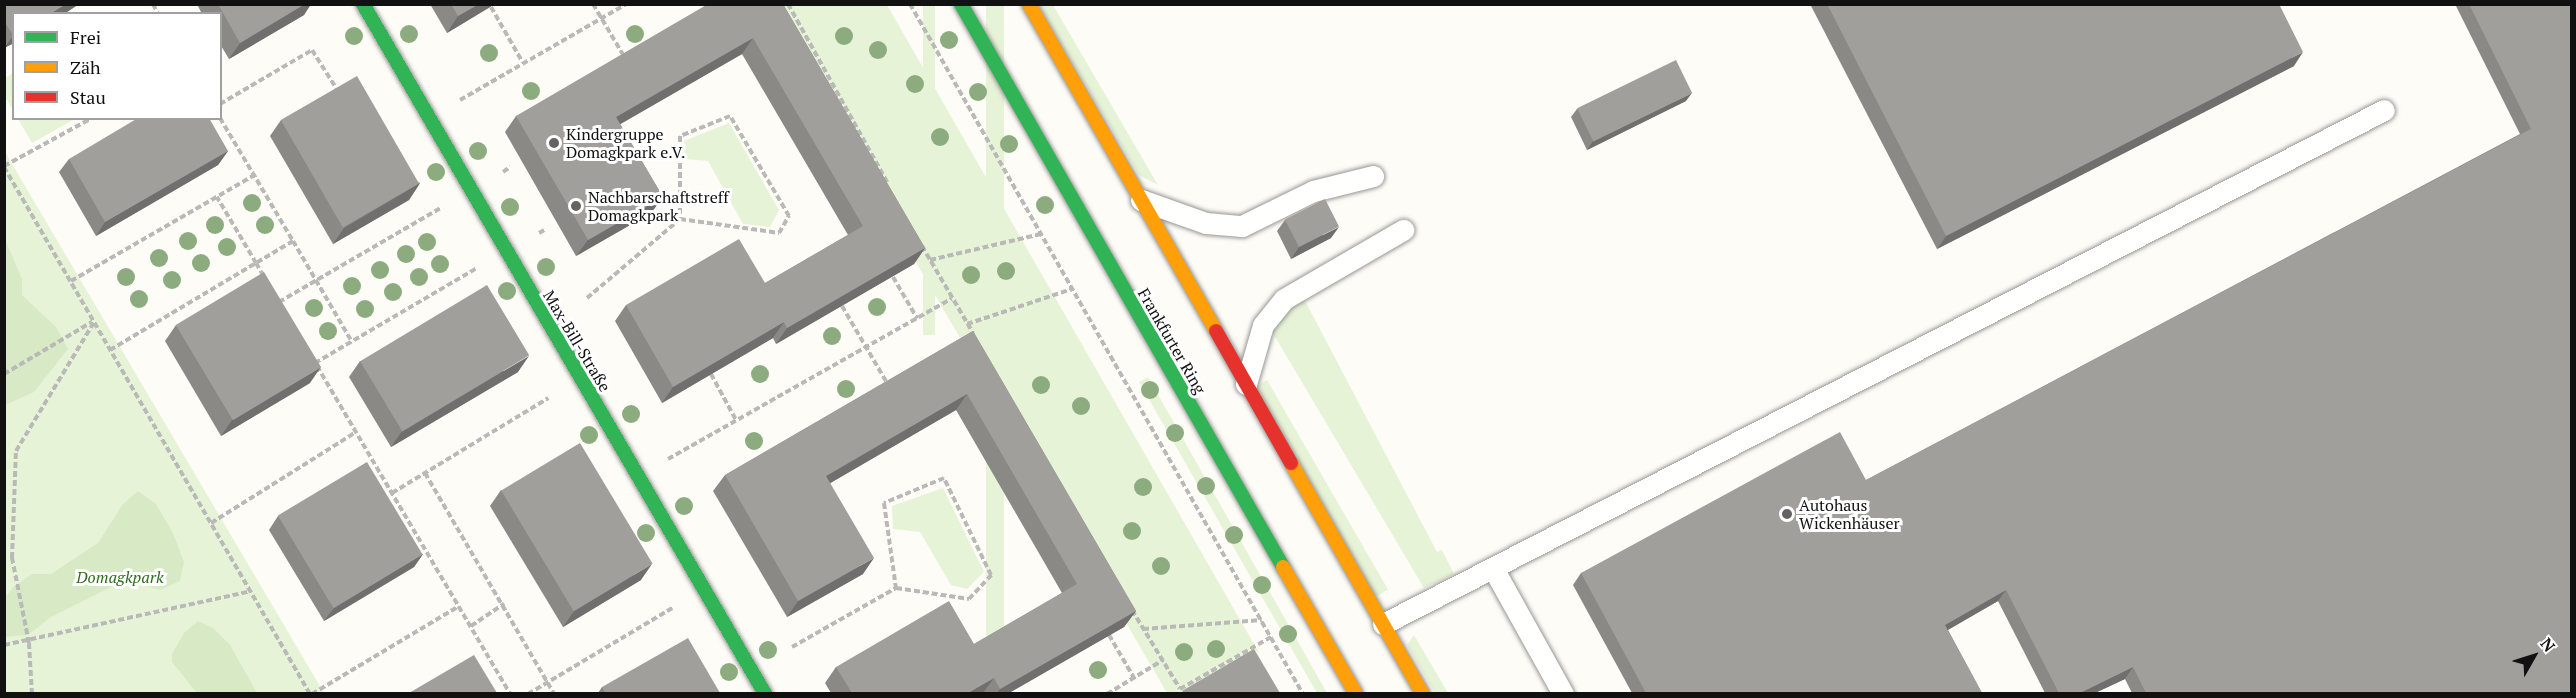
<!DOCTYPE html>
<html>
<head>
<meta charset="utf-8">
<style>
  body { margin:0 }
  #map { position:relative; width:2576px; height:698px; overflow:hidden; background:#fdfcf7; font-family:"PT Serif",serif }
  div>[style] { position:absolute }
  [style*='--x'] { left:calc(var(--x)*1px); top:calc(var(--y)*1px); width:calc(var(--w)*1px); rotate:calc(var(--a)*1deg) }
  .green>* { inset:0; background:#e7f3d7; transform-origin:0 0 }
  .forest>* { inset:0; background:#d8eac5 }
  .path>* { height:4px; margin-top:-2px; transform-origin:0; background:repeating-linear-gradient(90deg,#b9b9b8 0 6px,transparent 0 9px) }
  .roads { filter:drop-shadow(0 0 2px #979795) drop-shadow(0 0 2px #979795) }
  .lane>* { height:21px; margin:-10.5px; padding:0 10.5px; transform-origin:10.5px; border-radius:10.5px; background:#fffffe }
  .fast>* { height:14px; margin:-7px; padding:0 7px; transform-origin:7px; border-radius:7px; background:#30b455 }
  .slow>* { height:14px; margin:-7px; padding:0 7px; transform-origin:7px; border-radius:7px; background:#ff9f0a }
  .jam>* { height:14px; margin:-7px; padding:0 7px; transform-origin:7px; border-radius:7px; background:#e5322d }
  .trees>* { width:18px; height:18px; margin:-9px; border-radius:50%; background:#8cac80 }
  .wall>* { inset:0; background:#8a8986 }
  .shaded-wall>* { inset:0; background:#716f6d }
  .building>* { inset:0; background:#a19f9c; transform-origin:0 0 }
  .dots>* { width:16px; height:16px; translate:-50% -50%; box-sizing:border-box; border:3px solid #fff; border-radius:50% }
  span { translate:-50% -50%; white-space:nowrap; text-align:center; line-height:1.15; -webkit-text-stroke:6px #fff; paint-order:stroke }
  .poi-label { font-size:16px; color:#111 }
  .left { translate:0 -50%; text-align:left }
  .street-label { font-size:16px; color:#111 }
  .park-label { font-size:16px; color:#2f6b1f; font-style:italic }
  .frame { position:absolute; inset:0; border:6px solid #111; pointer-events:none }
  .legend { position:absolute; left:12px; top:12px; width:210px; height:108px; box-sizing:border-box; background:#fff; border:2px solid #a0a0a0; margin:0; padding:8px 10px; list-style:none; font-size:18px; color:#111 }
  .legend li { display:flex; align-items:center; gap:12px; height:30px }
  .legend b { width:30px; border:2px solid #a0a0a0 }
  .north { position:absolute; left:2504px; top:626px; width:60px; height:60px; -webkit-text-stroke:4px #fff; paint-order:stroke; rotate:51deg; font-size:16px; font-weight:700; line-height:24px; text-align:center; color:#111 }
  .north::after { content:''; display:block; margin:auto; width:21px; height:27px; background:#111; clip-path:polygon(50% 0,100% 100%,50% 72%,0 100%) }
</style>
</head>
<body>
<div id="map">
  <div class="green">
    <div style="clip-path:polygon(766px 5px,887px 5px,1258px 651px,1185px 693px,1167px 693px)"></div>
    <div style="left:923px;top:5px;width:12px;height:330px"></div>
    <div style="left:986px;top:5px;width:18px;height:793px"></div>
    <div style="clip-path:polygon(1039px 5px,1053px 5px,1158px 185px,1139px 175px)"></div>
    <div style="clip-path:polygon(13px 73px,13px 110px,4px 95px,5px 78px)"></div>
    <div style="clip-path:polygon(18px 119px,75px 119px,32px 143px)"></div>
    <div style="clip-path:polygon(729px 123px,779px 210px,770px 227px,743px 224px,708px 161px,685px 159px,684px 141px)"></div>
    <div style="clip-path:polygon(5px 152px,324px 693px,5px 693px)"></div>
    <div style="clip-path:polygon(1302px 295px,1437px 552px,1442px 550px,1454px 574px,1424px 588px,1271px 330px,1282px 312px)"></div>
    <div style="clip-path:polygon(1148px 377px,1327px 693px,1317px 693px,1139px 382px)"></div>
    <div style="left:1267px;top:380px;width:242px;height:15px;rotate:60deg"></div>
    <div style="clip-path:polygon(943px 488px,984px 572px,967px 589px,951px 585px,920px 532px,893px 529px,892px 506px)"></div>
    <div style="clip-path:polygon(1414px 635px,1448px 693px,1435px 693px,1407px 645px)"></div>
  </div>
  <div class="forest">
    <div style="clip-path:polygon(4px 237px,22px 279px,22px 295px,56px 327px,68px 349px,34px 392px,5px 405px)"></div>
    <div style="clip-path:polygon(138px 491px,156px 504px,173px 533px,184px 562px,180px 581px,160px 590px,125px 580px,51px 617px,28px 635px,5px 637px,5px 598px,13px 587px,32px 574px,51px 574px,98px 543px,123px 504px)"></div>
    <div style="clip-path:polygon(198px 621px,213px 628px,230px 645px,257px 693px,197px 693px,172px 662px,172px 654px,184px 633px)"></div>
  </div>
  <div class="path">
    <div style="--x:153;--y:4;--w:11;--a:63"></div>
    <div style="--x:593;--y:4;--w:63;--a:59.3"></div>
    <div style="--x:788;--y:4;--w:204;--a:60.9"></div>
    <div style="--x:910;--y:4;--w:794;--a:60.34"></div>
    <div style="--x:491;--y:7;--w:64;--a:60.3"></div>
    <div style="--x:460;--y:100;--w:192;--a:-30"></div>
    <div style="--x:220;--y:104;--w:107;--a:-30.4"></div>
    <div style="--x:312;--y:50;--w:49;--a:57.6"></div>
    <div style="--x:220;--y:118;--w:143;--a:59.3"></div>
    <div style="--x:293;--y:241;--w:43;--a:149.3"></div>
    <div style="--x:256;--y:263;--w:16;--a:60"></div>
    <div style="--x:4;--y:166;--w:100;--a:-28.6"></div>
    <div style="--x:4;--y:167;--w:609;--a:59.86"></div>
    <div style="--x:503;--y:172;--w:9;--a:-36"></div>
    <div style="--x:539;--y:233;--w:8;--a:-30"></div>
    <div style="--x:293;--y:241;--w:117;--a:59.7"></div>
    <div style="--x:922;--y:246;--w:101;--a:59.6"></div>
    <div style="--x:930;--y:260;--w:114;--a:-13.2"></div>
    <div style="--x:893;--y:277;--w:48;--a:59.7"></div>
    <div style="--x:71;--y:281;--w:210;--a:-30"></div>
    <div style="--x:587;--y:298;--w:122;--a:-40.3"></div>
    <div style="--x:680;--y:219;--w:100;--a:8"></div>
    <div style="--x:779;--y:233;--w:20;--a:-60"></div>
    <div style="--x:789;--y:216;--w:116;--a:-120.5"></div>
    <div style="--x:730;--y:116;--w:54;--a:158.2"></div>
    <div style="--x:680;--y:136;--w:83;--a:90"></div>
    <div style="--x:279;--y:302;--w:189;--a:-30.2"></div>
    <div style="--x:842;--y:306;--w:89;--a:59.7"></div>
    <div style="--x:967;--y:324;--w:111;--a:-18.4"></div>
    <div style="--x:110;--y:350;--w:170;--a:-30.8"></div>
    <div style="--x:256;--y:263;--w:77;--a:-120.6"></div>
    <div style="--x:315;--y:363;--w:188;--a:-30.4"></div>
    <div style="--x:317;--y:366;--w:381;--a:59.5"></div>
    <div style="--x:4;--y:374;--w:102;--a:-30.6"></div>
    <div style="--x:711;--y:374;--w:52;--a:61.5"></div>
    <div style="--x:668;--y:459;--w:326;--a:-29.5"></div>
    <div style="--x:425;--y:473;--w:256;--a:59.7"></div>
    <div style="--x:392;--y:493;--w:183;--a:-31.3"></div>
    <div style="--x:211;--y:523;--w:171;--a:-32.1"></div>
    <div style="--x:1132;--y:610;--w:92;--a:58.7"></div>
    <div style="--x:1180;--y:689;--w:105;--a:-29.7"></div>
    <div style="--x:471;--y:626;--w:40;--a:-34"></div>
    <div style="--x:1143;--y:629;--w:119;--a:-4.3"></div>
    <div style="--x:1109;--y:635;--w:50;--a:59.8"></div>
    <div style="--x:4;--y:645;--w:253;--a:-12.3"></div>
    <div style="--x:792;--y:647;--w:120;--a:-29.6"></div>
    <div style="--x:896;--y:588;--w:74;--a:8.6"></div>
    <div style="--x:969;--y:599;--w:33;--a:-47"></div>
    <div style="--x:991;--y:575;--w:108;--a:-115.9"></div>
    <div style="--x:944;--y:478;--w:65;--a:157.4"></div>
    <div style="--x:884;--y:503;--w:86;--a:82"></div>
    <div style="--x:32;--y:694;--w:51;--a:-93.4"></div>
    <div style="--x:29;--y:643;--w:87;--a:-101.3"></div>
    <div style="--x:12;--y:558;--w:107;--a:-87.9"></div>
    <div style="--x:16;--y:451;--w:151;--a:-58.8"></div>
    <div style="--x:312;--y:694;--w:171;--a:-30.9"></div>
    <div style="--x:528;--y:694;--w:168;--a:-30.8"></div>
    <div style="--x:1107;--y:694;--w:66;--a:-31.3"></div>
  </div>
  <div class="roads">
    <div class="lane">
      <div style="--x:1141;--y:200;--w:69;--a:19.5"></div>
      <div style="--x:1206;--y:223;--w:36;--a:5"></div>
      <div style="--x:1242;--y:226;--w:79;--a:-26.2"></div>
      <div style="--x:1313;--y:191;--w:62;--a:-14"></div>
      <div style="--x:1246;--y:384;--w:61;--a:-73.9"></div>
      <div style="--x:1263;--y:325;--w:33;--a:-51"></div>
      <div style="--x:1284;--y:299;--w:138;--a:-30.1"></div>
      <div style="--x:1493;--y:568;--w:144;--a:60.9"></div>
      <div style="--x:1383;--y:624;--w:1125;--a:-27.18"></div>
    </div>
    <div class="fast">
      <div style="--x:363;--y:4;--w:799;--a:59.77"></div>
      <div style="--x:961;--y:4;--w:649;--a:60.23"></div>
    </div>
    <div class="slow">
      <div style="--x:1029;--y:4;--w:377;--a:60.2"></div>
      <div style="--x:1291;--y:463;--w:266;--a:60.3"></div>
      <div style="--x:1283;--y:567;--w:146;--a:60.1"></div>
    </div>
    <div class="jam">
      <div style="--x:1216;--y:331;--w:152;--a:60.4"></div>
    </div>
  </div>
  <div class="trees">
    <div style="left:409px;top:34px"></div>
    <div style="left:635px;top:34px"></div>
    <div style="left:354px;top:36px"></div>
    <div style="left:844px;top:36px"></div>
    <div style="left:949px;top:40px"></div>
    <div style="left:878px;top:50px"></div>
    <div style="left:489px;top:53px"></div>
    <div style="left:915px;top:84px"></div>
    <div style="left:531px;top:91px"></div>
    <div style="left:978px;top:92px"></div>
    <div style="left:940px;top:137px"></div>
    <div style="left:1009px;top:144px"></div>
    <div style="left:478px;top:151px"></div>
    <div style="left:436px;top:172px"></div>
    <div style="left:252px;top:203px"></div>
    <div style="left:1045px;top:205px"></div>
    <div style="left:510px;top:207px"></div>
    <div style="left:215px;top:225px"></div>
    <div style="left:265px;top:225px"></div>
    <div style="left:188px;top:241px"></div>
    <div style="left:427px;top:242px"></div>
    <div style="left:227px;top:247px"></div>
    <div style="left:406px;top:254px"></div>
    <div style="left:159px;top:258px"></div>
    <div style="left:201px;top:263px"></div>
    <div style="left:440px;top:264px"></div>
    <div style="left:546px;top:267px"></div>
    <div style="left:380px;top:270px"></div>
    <div style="left:1006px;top:271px"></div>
    <div style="left:971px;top:275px"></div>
    <div style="left:126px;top:277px"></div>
    <div style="left:419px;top:277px"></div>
    <div style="left:172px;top:280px"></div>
    <div style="left:352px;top:286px"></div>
    <div style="left:507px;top:291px"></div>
    <div style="left:393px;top:292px"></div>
    <div style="left:139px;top:299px"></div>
    <div style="left:877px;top:307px"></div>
    <div style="left:314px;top:308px"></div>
    <div style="left:365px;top:309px"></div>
    <div style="left:328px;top:331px"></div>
    <div style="left:832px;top:336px"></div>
    <div style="left:760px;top:374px"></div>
    <div style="left:1041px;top:385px"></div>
    <div style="left:846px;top:389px"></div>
    <div style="left:1150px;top:390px"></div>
    <div style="left:1081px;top:406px"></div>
    <div style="left:631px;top:414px"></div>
    <div style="left:1175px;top:433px"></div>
    <div style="left:589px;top:435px"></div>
    <div style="left:754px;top:441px"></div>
    <div style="left:1206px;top:486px"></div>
    <div style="left:1143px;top:487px"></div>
    <div style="left:684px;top:506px"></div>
    <div style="left:1132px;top:531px"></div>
    <div style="left:646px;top:533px"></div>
    <div style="left:1234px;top:535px"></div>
    <div style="left:1161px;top:566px"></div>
    <div style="left:1262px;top:585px"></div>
    <div style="left:1288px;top:634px"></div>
    <div style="left:1216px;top:649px"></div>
    <div style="left:768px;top:650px"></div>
    <div style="left:1184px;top:652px"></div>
    <div style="left:1098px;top:670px"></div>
    <div style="left:729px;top:672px"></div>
  </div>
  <div class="wall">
    <div style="clip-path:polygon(4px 4px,79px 4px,64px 14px,14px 14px,14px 43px,4px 48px)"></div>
    <div style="clip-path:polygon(197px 4px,311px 4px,304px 15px,229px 59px,220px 44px,220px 14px,202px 14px)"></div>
    <div style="clip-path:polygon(430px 4px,495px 4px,447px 33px)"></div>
    <div style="clip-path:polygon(783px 4px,925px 248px,914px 264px,776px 344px,773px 338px,662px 403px,615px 321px,626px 305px,765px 283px,848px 235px,742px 54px,620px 124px,663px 197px,651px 213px,576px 256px,505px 132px,516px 116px)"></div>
    <div style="clip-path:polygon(1810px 4px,2279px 4px,2294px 66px,1937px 249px)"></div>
    <div style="clip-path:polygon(2455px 4px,2571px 4px,2571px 693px,2132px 693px,2125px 679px,2095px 693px,2045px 693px,1998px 601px,1948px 630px,1982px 693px,1632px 693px,1573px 585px,1581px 573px,1866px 480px,2520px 134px)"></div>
    <div style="clip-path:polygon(1686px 101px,1587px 150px,1571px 117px,1577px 109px)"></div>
    <div style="clip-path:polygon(281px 120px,420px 183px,409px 200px,333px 244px,270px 136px)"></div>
    <div style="clip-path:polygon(228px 151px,218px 165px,96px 236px,59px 172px,69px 159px)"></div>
    <div style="clip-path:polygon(1285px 220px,1331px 238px,1291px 259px,1277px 231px)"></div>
    <div style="clip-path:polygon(176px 325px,310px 383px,221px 436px,165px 341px)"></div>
    <div style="clip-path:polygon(973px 331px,1136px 611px,1124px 627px,1009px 693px,831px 693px,825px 683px,836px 667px,974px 644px,1062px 593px,956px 410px,830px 483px,863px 574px,787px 617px,713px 491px,725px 475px)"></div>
    <div style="clip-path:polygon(360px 361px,518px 372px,391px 447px,349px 377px)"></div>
    <div style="clip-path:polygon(501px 490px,641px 580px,563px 627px,490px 506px)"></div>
    <div style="clip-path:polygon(278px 516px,423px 554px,414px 567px,324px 621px,269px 530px)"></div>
    <div style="clip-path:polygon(602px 687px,720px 693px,598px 693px)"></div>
  </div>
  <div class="shaded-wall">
    <div style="clip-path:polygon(66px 4px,79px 4px,64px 14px,50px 14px)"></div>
    <div style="clip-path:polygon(305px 4px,311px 4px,304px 15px,229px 59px,240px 43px)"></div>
    <div style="clip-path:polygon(479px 4px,495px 4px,447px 33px,458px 16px)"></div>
    <div style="clip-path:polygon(14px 35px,14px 43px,4px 48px)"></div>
    <div style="clip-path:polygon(753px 38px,742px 54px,605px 133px,616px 117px)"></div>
    <div style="clip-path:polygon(2303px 52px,2294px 66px,1937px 249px,1946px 236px)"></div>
    <div style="clip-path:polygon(1692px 93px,1686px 101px,1587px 150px,1593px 141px)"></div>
    <div style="clip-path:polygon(228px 151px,218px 165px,96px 236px,105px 222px)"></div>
    <div style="clip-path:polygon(420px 183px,409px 200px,333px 244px,344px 228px)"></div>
    <div style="clip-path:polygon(663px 197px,651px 213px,576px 256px,588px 240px)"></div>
    <div style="clip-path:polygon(1339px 227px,1331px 238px,1291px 259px,1299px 247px)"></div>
    <div style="clip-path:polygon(925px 248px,914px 264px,776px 344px,787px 328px)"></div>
    <div style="clip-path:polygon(784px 322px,773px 338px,662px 403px,673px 387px)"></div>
    <div style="clip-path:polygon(529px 356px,518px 372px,391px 447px,402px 431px)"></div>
    <div style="clip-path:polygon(321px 367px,310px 383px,221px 436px,232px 420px)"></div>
    <div style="clip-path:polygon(967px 394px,956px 410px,815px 492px,826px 476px)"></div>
    <div style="clip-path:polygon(423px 554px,414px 567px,324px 621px,334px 608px)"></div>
    <div style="clip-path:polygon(874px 558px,863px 574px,787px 617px,798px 601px)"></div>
    <div style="clip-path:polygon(652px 564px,641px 580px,563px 627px,574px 611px)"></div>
    <div style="clip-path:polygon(2006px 590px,1998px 601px,1937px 636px,1945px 625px)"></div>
    <div style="clip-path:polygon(1136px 611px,1124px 627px,1009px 693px,997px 693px,1000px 689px)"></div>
    <div style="clip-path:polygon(2133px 667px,2125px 679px,2095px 693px,2080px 693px)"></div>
    <div style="clip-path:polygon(994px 678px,983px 693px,968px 693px)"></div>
  </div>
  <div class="building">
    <div style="clip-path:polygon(4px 4px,66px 4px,50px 14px,14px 14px,13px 35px,4px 21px)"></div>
    <div style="clip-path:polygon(218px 4px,305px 4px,240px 43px)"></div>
    <div style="clip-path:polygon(451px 4px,479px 4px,458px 16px)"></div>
    <div style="clip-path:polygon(708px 4px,783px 4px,925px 248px,787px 328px,784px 322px,673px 387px,626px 305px,739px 239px,765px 283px,863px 226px,753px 38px,616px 117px,663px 197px,588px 240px,516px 116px)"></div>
    <div style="clip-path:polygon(1827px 4px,2279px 4px,2303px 52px,1946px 236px)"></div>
    <div style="clip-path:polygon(2469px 4px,2571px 4px,2571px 693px,2146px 693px,2133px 667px,2080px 693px,2059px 693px,2006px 590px,1945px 625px,1982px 693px,1646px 693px,1581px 573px,1840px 432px,1866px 480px,2531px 129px)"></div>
    <div style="left:1676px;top:60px;width:37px;height:110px;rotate:64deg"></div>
    <div style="left:357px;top:76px;width:124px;height:88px;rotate:60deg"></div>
    <div style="clip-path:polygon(138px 118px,209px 118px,228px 151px,105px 222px,69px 159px)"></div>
    <div style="left:1325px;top:199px;width:31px;height:45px;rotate:63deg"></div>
    <div style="left:264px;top:272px;width:111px;height:103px;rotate:59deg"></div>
    <div style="left:487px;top:285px;width:82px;height:148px;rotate:59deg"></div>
    <div style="clip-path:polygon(973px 331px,1136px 611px,1000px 689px,994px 678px,968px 693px,852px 693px,836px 667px,949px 601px,974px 644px,1077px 584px,967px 394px,826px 476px,874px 558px,798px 601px,725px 475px)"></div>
    <div style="left:580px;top:443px;width:141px;height:92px;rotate:59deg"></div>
    <div style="left:367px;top:462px;width:108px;height:104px;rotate:59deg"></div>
    <div style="clip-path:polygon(688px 638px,720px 693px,605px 693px,602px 687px)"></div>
    <div style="clip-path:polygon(1254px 649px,1280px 693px,1184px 693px,1182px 691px)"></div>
    <div style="clip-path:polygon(474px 655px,497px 693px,409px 693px)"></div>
  </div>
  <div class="dots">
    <div style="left:554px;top:143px;background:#646362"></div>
    <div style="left:576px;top:206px;background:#646362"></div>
    <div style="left:1787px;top:514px;background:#646362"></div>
  </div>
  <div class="poi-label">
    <span class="left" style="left:566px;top:143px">Kindergruppe<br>Domagkpark e.V.</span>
    <span class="left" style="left:588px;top:206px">Nachbarschaftstreff<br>Domagkpark</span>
    <span class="left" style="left:1799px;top:514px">Autohaus<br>Wickenhäuser</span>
  </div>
  <div class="street-label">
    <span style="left:577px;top:341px;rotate:59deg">Max-Bill-Straße</span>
    <span style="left:1172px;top:341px;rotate:60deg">Frankfurter Ring</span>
  </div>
  <div class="park-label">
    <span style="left:120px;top:577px">Domagkpark</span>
  </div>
  <div class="frame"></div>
  <ul class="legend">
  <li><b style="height:8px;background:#30b455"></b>Frei</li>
  <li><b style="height:8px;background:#ff9f0a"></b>Zäh</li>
  <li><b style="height:8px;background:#e5322d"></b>Stau</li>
  </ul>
  <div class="north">N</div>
</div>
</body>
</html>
